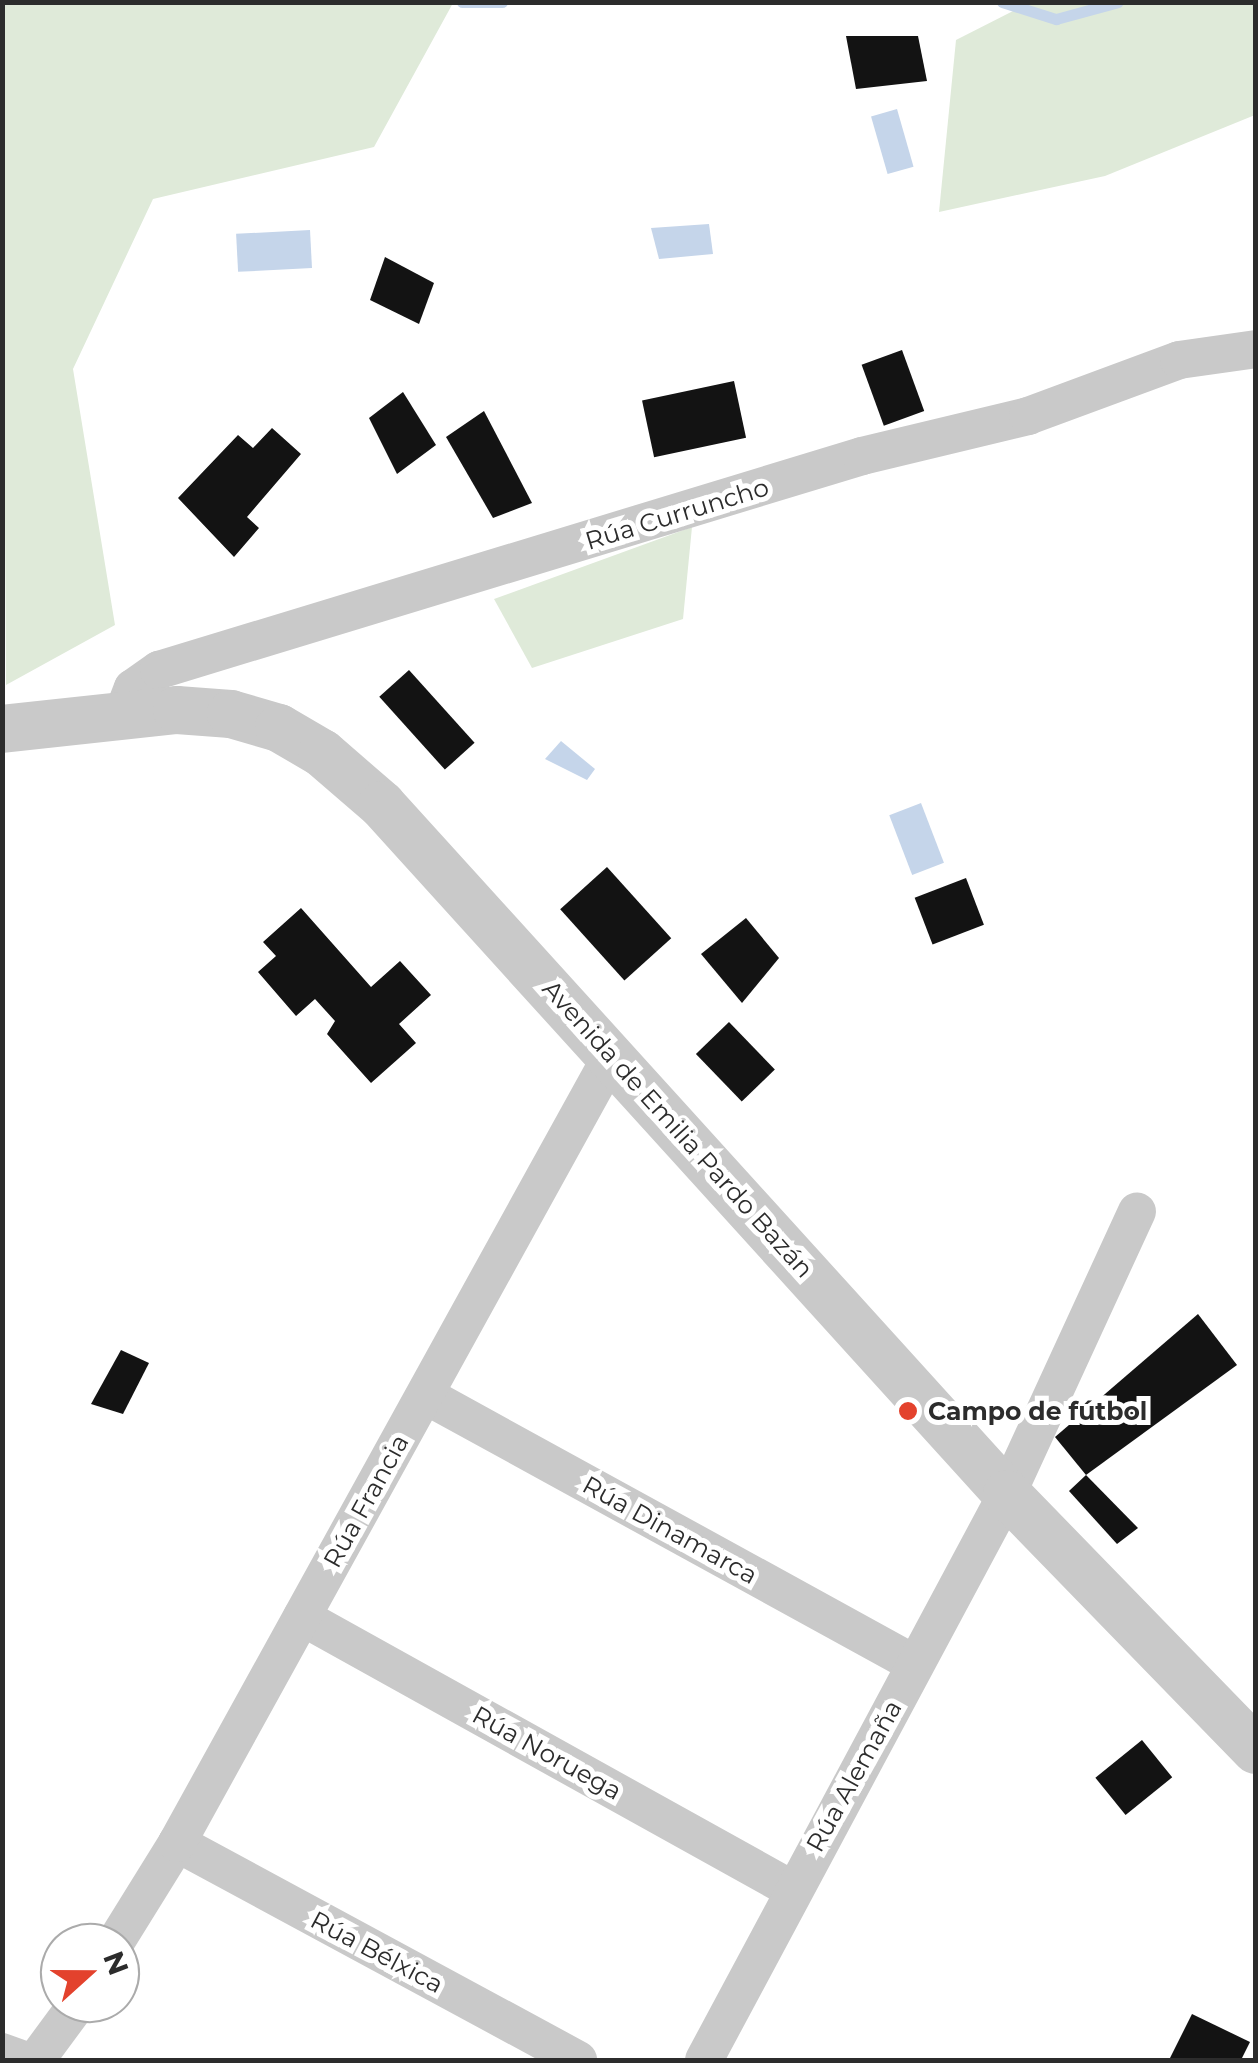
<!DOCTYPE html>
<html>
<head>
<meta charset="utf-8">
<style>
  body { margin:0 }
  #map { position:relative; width:1258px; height:2063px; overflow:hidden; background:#fff; font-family:Montserrat,sans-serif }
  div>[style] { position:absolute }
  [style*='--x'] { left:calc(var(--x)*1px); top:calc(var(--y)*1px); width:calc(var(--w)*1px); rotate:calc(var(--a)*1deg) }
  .green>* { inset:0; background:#dfead9 }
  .water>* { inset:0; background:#c5d5ea; transform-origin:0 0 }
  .stream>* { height:11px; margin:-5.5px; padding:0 5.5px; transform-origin:5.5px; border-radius:5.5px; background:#c5d5ea }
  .building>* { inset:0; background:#131313; transform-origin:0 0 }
  .minor>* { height:38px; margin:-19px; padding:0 19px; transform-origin:19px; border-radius:19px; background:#c9c9c9 }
  .tertiary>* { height:48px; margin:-24px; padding:0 24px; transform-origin:24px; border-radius:24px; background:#c9c9c9 }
  .dots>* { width:28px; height:28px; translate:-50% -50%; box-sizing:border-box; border:5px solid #fff; border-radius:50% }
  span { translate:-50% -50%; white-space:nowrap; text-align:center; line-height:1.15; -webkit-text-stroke:10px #fff; paint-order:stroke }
  .street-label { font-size:25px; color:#2c2c2c }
  .poi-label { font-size:25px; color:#2c2c2c; font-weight:700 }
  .left { translate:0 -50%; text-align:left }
  .frame { position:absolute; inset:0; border:5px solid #2c2c2c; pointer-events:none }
  .north { position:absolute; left:40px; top:1923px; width:100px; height:100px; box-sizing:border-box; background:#fff; border:2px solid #ababab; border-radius:50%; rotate:69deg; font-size:28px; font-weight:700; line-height:40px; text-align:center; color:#2c2c2c }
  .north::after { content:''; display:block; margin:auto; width:35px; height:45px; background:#e3422d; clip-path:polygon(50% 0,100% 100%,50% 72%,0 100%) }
</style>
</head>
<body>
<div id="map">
  <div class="green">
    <div style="clip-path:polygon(1031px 2px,1255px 3px,1255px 115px,1105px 176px,939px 212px,956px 40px)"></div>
    <div style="clip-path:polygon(2px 3px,453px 3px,374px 147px,153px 199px,73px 369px,115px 625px,6px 685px)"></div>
    <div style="clip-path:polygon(692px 527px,683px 619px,532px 668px,494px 599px)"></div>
  </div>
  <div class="water">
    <div style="left:897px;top:109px;width:60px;height:27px;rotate:74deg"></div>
    <div style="clip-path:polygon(709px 224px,713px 254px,659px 259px,651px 228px)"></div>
    <div style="left:310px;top:230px;width:38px;height:74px;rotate:87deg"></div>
    <div style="clip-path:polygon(561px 741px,595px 769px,587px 780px,545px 759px)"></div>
    <div style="left:921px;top:803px;width:64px;height:34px;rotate:69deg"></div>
  </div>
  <div class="stream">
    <div style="--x:462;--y:2;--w:40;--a:0"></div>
    <div style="--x:1002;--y:2;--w:57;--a:17.5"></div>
    <div style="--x:1056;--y:19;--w:64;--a:-15.3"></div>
  </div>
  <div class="building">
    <div style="clip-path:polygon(846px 36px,918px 36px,927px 81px,856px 89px)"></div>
    <div style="clip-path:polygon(385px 257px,434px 283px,419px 324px,370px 300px)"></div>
    <div style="left:902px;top:350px;width:65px;height:43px;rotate:70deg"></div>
    <div style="left:734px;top:381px;width:58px;height:94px;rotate:78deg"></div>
    <div style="clip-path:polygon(403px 392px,436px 445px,397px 474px,369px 418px)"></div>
    <div style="clip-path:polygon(484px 411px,532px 503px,493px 518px,446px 437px)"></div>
    <div style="clip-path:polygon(272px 428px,301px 454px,247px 517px,259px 528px,234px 557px,178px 498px,238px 435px,253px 448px)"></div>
    <div style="left:409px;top:670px;width:98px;height:40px;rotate:48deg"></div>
    <div style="left:607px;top:867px;width:96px;height:63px;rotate:48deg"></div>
    <div style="left:966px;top:878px;width:50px;height:55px;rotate:69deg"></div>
    <div style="clip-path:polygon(301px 908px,371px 987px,400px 961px,431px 995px,399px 1024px,416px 1043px,371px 1083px,327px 1034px,335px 1021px,315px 999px,296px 1016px,258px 972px,276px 956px,263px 942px)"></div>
    <div style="clip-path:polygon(746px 918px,779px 958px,742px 1003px,701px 954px)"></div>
    <div style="left:729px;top:1022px;width:66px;height:46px;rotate:46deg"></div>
    <div style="clip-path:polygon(1198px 1314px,1237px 1365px,1086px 1475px,1055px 1437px)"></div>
    <div style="clip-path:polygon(121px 1350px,149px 1363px,123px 1414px,91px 1404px)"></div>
    <div style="clip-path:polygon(1086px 1475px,1138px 1528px,1117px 1544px,1069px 1491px)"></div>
    <div style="left:1142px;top:1740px;width:48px;height:60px;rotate:51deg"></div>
    <div style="clip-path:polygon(1192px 2014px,1250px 2042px,1241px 2060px,1169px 2060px)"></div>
  </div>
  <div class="minor">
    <div style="--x:122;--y:716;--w:30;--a:-69"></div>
    <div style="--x:133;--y:688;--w:32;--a:-35"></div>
    <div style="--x:159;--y:670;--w:735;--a:-16.93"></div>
    <div style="--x:862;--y:456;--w:171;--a:-13.5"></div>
    <div style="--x:1028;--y:416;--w:161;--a:-20.3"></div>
    <div style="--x:1179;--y:360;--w:78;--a:-8.1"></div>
    <div style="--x:425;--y:1395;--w:559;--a:28.77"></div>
    <div style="--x:302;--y:1617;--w:562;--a:29.07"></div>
    <div style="--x:177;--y:1843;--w:456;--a:28.4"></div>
    <div style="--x:115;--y:1943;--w:118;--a:-58.2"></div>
    <div style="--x:177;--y:1843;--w:900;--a:-61.1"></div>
    <div style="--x:2;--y:2052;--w:23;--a:20"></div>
    <div style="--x:36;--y:2060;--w:71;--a:-53.6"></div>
    <div style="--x:704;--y:2060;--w:642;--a:-61.84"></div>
    <div style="--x:1007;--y:1494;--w:311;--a:-65.3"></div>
  </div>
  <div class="tertiary">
    <div style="--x:2;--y:729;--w:176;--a:-6.2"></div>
    <div style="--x:177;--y:710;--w:54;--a:4.2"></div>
    <div style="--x:231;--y:714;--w:50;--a:16.3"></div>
    <div style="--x:279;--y:728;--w:50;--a:30.2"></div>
    <div style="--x:322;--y:753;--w:79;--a:40.9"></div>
    <div style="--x:382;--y:805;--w:930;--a:47.79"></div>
    <div style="--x:1007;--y:1494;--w:357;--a:45.8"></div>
  </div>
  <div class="dots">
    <div style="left:908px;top:1411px;background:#e3422d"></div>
  </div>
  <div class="street-label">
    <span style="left:677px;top:514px;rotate:-17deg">Rúa Curruncho</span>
    <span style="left:678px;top:1129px;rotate:48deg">Avenida de Emilia Pardo Bazán</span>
    <span style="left:366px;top:1501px;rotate:-61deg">Rúa Francia</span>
    <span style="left:670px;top:1530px;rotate:29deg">Rúa Dinamarca</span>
    <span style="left:547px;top:1753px;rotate:29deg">Rúa Noruega</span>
    <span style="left:854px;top:1776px;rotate:-61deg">Rúa Alemaña</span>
    <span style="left:377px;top:1952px;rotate:28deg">Rúa Bélxica</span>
  </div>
  <div class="poi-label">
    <span class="left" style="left:928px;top:1411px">Campo de fútbol</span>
  </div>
  <div class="frame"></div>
  <div class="north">N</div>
</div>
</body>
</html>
